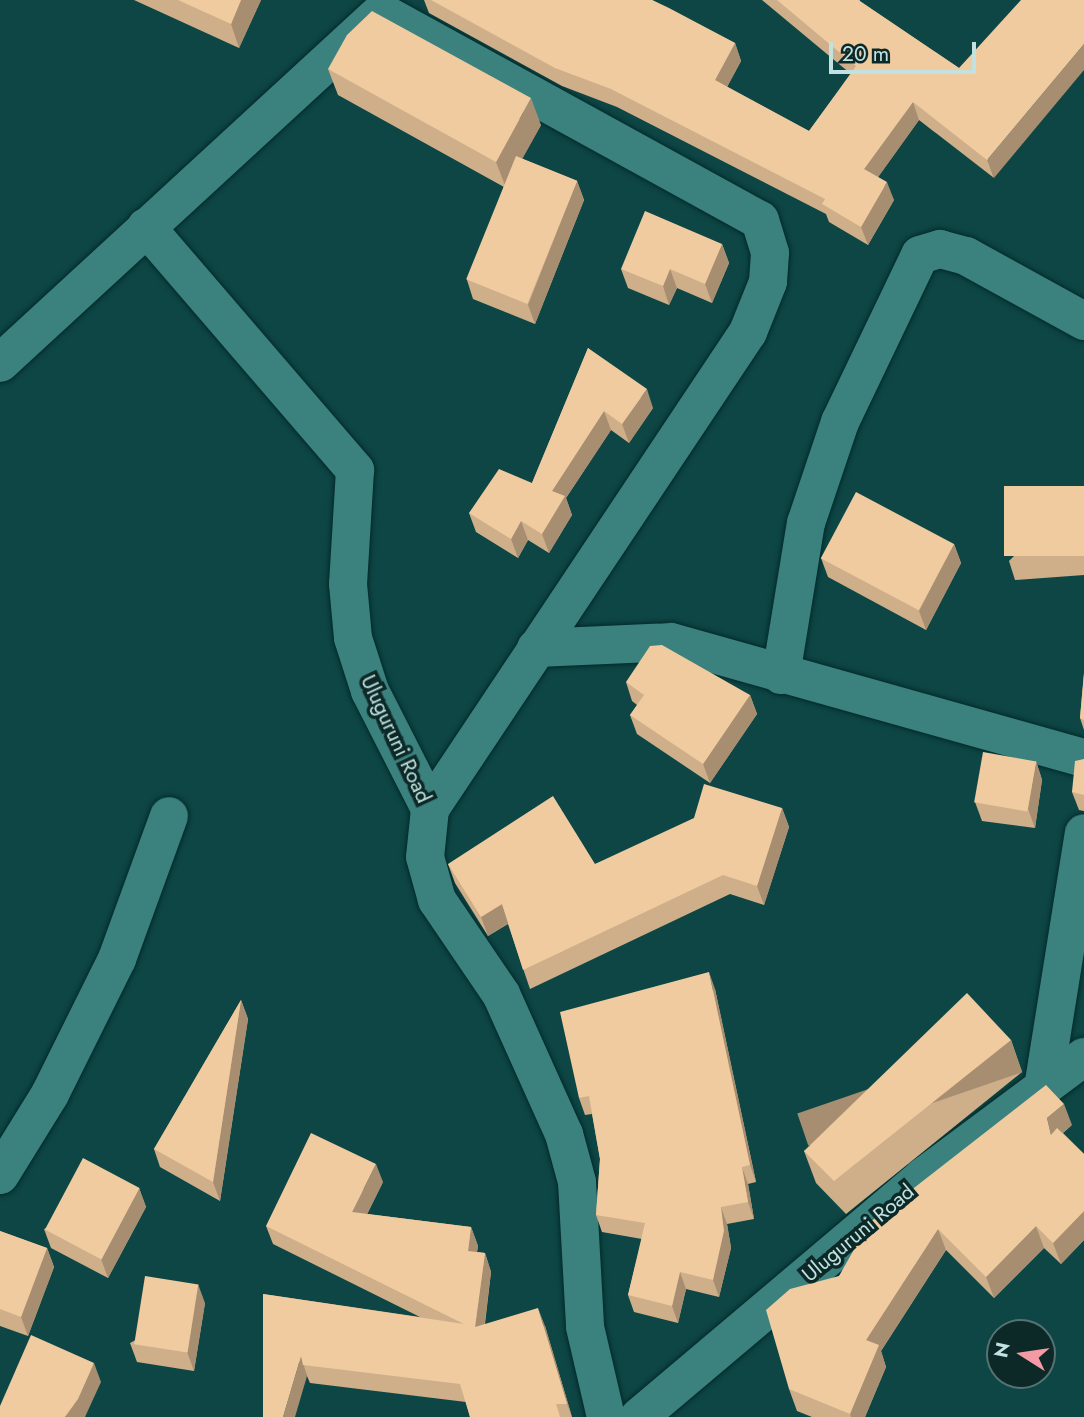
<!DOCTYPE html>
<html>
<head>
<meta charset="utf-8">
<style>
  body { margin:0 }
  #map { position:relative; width:1084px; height:1417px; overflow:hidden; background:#0d4645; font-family:Jost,sans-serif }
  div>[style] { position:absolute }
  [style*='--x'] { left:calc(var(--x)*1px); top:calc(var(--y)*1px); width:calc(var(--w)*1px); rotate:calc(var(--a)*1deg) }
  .roads { filter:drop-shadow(0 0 2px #032a29) drop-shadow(0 0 2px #032a29) }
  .street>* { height:38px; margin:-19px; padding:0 19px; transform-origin:19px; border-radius:19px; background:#3b817e }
  .wall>* { inset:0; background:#ceaf8a }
  .shaded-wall>* { inset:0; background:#a88e70; transform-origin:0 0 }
  .building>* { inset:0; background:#f0cba0; transform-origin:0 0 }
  span { translate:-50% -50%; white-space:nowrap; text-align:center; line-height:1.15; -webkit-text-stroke:7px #0c2928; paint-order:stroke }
  .street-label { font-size:21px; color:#c1e2e0 }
  .north { position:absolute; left:986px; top:1319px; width:70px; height:70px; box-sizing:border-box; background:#0c2928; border:2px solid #547372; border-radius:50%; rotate:282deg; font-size:19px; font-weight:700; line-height:28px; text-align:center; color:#c1e2e0 }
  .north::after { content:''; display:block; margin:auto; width:24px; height:32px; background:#f49aa5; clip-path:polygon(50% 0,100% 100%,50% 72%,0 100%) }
  .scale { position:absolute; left:829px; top:42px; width:147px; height:32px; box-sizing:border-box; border:4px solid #c1e2e0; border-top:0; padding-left:9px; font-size:21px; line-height:24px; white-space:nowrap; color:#c1e2e0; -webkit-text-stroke:5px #0c2928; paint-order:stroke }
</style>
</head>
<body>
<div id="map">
  <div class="roads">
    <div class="street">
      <div style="--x:381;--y:12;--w:432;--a:28.8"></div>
      <div style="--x:760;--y:220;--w:34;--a:73"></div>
      <div style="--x:770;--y:253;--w:29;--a:94"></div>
      <div style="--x:768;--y:282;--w:54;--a:111.8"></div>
      <div style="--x:748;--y:332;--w:573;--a:123.69"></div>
      <div style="--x:146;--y:227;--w:321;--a:49.3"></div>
      <div style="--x:355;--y:470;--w:114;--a:93.5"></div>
      <div style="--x:348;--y:584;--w:54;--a:84.7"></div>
      <div style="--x:353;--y:638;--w:56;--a:72.2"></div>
      <div style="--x:370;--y:691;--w:132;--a:63"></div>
      <div style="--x:430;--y:809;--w:48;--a:95.9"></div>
      <div style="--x:425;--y:857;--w:45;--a:74.4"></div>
      <div style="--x:437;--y:900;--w:114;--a:55.8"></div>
      <div style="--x:501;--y:994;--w:154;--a:65.8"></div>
      <div style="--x:564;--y:1134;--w:50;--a:74.8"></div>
      <div style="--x:577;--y:1182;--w:145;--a:86.8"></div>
      <div style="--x:585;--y:1327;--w:92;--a:76.9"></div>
      <div style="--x:0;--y:363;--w:512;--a:-42.63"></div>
      <div style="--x:536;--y:648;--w:135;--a:-2.5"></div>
      <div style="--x:671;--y:642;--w:429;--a:15.7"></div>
      <div style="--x:781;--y:675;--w:154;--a:-80.7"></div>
      <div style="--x:806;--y:523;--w:107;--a:-71.4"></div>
      <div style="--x:840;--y:422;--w:185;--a:-64.4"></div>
      <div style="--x:920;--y:255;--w:21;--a:-17"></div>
      <div style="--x:940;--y:249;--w:27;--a:15"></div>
      <div style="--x:966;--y:256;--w:135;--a:28.8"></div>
      <div style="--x:1043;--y:1088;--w:258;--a:-80.9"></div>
      <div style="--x:0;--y:1175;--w:95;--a:-58.3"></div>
      <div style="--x:50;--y:1094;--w:151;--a:-63.6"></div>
      <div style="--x:117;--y:959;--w:152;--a:-70"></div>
      <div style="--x:639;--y:1417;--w:372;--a:-40.2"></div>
      <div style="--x:923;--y:1177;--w:201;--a:-36.7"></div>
    </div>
  </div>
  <div class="wall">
    <div style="clip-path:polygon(134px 0,261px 0,239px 48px)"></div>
    <div style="clip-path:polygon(424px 0,652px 0,735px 43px,741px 61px,727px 87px,809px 131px,851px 74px,762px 0,860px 0,860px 1px,959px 68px,994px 178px,919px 120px,878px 177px,894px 200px,868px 245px,829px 222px,826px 214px,617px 107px,562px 86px,429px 13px)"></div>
    <div style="clip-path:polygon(328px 69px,541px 125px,522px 159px,577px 181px,584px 200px,535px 324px,473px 299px,467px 280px,504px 187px,338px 95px)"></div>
    <div style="clip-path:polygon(722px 244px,729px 263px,712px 303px,677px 288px,669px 305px,628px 288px,621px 269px)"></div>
    <div style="clip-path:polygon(588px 348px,653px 408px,629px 443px,611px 430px,566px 498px,572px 515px,549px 553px,528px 540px,518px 558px,476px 532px,469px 513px,532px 483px)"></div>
    <div style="clip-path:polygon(1084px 486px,1084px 575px,1015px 580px,1009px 561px)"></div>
    <div style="clip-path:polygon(954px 544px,961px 563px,926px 630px,828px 577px,821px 558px)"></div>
    <div style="clip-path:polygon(1084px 673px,1084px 730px,1080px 718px)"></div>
    <div style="clip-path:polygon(626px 682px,750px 695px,757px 714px,710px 783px,637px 734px,630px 715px,637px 705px,632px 701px)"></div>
    <div style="clip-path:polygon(1084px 759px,1084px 811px,1079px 810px,1072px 792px)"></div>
    <div style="clip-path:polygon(1036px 761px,1042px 780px,1035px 828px,982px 821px,975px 802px)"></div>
    <div style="clip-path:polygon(782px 808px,789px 827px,764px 905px,730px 894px,530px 989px,508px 924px,488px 936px,455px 883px,448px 864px,595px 864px)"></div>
    <div style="clip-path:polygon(715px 989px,756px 1182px,748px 1184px,754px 1219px,727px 1224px,731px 1248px,719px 1297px,686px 1289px,678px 1323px,634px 1312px,628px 1295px,642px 1239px,602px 1232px,596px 1215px,600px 1159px,592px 1114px,585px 1115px,579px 1098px)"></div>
    <div style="clip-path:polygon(241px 1000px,248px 1019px,220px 1201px,160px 1167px,154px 1149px)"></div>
    <div style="clip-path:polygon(1011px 1040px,1022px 1072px,846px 1214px,816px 1183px,804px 1151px)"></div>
    <div style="clip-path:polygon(1072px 1125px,1063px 1133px,1084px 1154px,1084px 1240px,1061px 1264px,1044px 1248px,994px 1298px,946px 1250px,881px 1351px,886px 1367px,865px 1417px,812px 1417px,797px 1411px,789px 1389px,839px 1276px)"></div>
    <div style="clip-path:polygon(383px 1182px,367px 1214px,471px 1227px,478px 1246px,477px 1252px,485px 1253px,491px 1272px,485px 1324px,545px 1326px,572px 1417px,470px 1417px,466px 1402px,310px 1383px,307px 1376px,263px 1294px,420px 1317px,273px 1244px,266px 1226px)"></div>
    <div style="clip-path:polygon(139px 1188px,146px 1207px,108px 1278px,51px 1248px,44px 1229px)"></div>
    <div style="clip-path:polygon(0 1231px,47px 1248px,54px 1267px,28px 1336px,0 1326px)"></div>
    <div style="clip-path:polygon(205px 1303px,194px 1371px,137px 1362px,130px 1343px)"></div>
  </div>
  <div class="shaded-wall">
    <div style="clip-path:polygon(241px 0,261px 0,239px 48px,231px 24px)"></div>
    <div style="clip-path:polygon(735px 43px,741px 61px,721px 98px,715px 80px)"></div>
    <div style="clip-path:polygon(1084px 44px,1084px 70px,994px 178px,987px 160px)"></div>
    <div style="clip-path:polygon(531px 98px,541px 125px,506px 188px,496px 162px)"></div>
    <div style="clip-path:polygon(913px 102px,919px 120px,871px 187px,864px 169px)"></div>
    <div style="clip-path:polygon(577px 181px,584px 200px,535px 324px,528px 305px)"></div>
    <div style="clip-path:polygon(887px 182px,894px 200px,868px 245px,861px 227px)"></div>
    <div style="clip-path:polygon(722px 244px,729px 263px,712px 303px,705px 284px)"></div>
    <div style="clip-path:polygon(670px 269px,677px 288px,669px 305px,663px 286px)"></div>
    <div style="clip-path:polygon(647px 389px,653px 408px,629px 443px,622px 424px)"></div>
    <div style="clip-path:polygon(604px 411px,611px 430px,566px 498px,572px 515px,549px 553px,542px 534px,552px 491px)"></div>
    <div style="clip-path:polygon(521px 521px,528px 540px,518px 558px,511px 539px)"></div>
    <div style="clip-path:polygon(954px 544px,961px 563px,926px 630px,919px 611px)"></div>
    <div style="clip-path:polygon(750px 695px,757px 714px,710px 783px,703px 764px)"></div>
    <div style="clip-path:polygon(1036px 761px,1042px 780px,1035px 828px,1028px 809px)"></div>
    <div style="clip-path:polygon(782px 808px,789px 827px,764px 905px,757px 886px)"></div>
    <div style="clip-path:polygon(502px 904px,509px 923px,488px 936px,481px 917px)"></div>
    <div style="clip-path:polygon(709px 972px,715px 989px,756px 1182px,750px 1165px)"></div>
    <div style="clip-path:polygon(241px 1000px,248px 1019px,220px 1201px,213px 1182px)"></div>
    <div style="left:1011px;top:1040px;width:34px;height:226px;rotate:71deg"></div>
    <div style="clip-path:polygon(1064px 1104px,1072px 1125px,1055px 1139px,1051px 1135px,1047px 1118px)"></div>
    <div style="clip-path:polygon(376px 1164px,383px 1182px,359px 1231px,352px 1212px)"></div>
    <div style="clip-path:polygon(742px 1167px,748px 1184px,754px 1219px,748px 1202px)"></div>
    <div style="clip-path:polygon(139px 1188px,146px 1207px,108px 1278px,101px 1259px)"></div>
    <div style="clip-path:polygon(721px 1207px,727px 1224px,731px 1248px,719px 1297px,713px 1280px)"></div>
    <div style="clip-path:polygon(1084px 1211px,1084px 1240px,1061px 1264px,1053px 1243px)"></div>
    <div style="clip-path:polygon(1036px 1226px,1044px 1248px,994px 1298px,986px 1277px)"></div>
    <div style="clip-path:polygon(471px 1227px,478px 1246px,474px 1270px,468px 1251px)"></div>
    <div style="clip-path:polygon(938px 1229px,946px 1250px,881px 1351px,886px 1367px,865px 1417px,851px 1417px,850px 1414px,866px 1340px)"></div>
    <div style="clip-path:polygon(47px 1248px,54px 1267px,28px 1336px,21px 1317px)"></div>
    <div style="clip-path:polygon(485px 1253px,491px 1272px,482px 1345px,475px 1327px)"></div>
    <div style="clip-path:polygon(680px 1272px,686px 1289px,678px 1323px,672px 1306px)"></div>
    <div style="clip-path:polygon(198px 1284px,205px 1303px,194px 1371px,187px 1352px)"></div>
    <div style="clip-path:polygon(538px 1308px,545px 1326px,572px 1417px,567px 1404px)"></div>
    <div style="clip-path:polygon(301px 1356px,307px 1376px,295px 1417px,283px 1417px)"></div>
    <div style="clip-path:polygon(94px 1363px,101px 1382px,85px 1417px,65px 1417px)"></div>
  </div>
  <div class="building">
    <div style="clip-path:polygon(178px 0,241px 0,231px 24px)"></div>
    <div style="clip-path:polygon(431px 0,652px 0,669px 8px,735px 43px,715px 80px,809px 131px,856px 66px,777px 0,858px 0,959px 68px,1021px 0,1084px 0,1084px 44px,987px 160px,913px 102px,864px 169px,887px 182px,861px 227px,822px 204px,825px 199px,611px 89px,555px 68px)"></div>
    <div style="clip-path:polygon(372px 11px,531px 98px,496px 162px,328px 69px,347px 35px)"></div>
    <div style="left:516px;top:156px;width:66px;height:133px;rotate:22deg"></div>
    <div style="clip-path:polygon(645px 211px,722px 244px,705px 284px,670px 269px,663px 286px,621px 269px)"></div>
    <div style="clip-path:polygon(588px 348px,647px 389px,622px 424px,604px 411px,552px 491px,565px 496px,542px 534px,521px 521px,511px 539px,469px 513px,499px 469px,532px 483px)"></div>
    <div style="left:1084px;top:486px;width:70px;height:80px;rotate:90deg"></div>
    <div style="left:856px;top:492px;width:111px;height:75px;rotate:28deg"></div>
    <div style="clip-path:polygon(662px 645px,750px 695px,703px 764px,630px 715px,644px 695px,626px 682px,650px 646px)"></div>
    <div style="clip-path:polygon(1084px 673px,1084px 720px,1080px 718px)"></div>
    <div style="left:983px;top:752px;width:54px;height:51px;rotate:10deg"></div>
    <div style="clip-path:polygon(1084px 759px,1084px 795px,1072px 792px,1075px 761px)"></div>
    <div style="clip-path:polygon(704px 784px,782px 808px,757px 886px,723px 875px,523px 970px,502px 904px,481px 917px,448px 864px,553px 796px,595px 864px,694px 818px)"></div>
    <div style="clip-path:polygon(709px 972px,750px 1165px,742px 1167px,748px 1202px,721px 1207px,724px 1231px,713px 1280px,680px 1272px,672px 1306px,628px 1295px,645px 1223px,596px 1215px,600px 1159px,589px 1096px,579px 1098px,560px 1012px)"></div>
    <div style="clip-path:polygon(967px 993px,1011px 1040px,834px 1181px,804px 1151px)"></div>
    <div style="clip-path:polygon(241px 1000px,213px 1182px,154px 1149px)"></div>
    <div style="clip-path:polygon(1046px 1085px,1064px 1104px,1047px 1118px,1051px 1135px,1057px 1128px,1084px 1154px,1084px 1211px,1053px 1243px,1036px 1226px,986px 1277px,938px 1229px,866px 1340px,879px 1345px,850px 1414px,789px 1389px,766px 1310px,790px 1289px,839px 1276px,869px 1223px)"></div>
    <div style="clip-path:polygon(311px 1133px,376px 1164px,352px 1212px,471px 1227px,468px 1251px,485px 1253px,475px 1327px,538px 1308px,567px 1404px,556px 1404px,560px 1417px,470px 1417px,460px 1384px,303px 1365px,301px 1356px,283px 1417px,263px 1417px,263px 1294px,464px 1324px,266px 1226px)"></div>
    <div style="left:83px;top:1158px;width:64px;height:81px;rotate:28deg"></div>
    <div style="clip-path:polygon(0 1231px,47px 1248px,21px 1317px,0 1309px)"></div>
    <div style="left:145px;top:1276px;width:54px;height:69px;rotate:9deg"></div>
    <div style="clip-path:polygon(31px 1335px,94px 1363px,78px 1399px,65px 1417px,0 1417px,0 1406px)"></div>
  </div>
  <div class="street-label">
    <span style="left:396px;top:739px;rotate:65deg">Uluguruni Road</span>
    <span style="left:858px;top:1233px;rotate:-40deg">Uluguruni Road</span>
  </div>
  <div class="north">N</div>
  <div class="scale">20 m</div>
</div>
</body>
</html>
